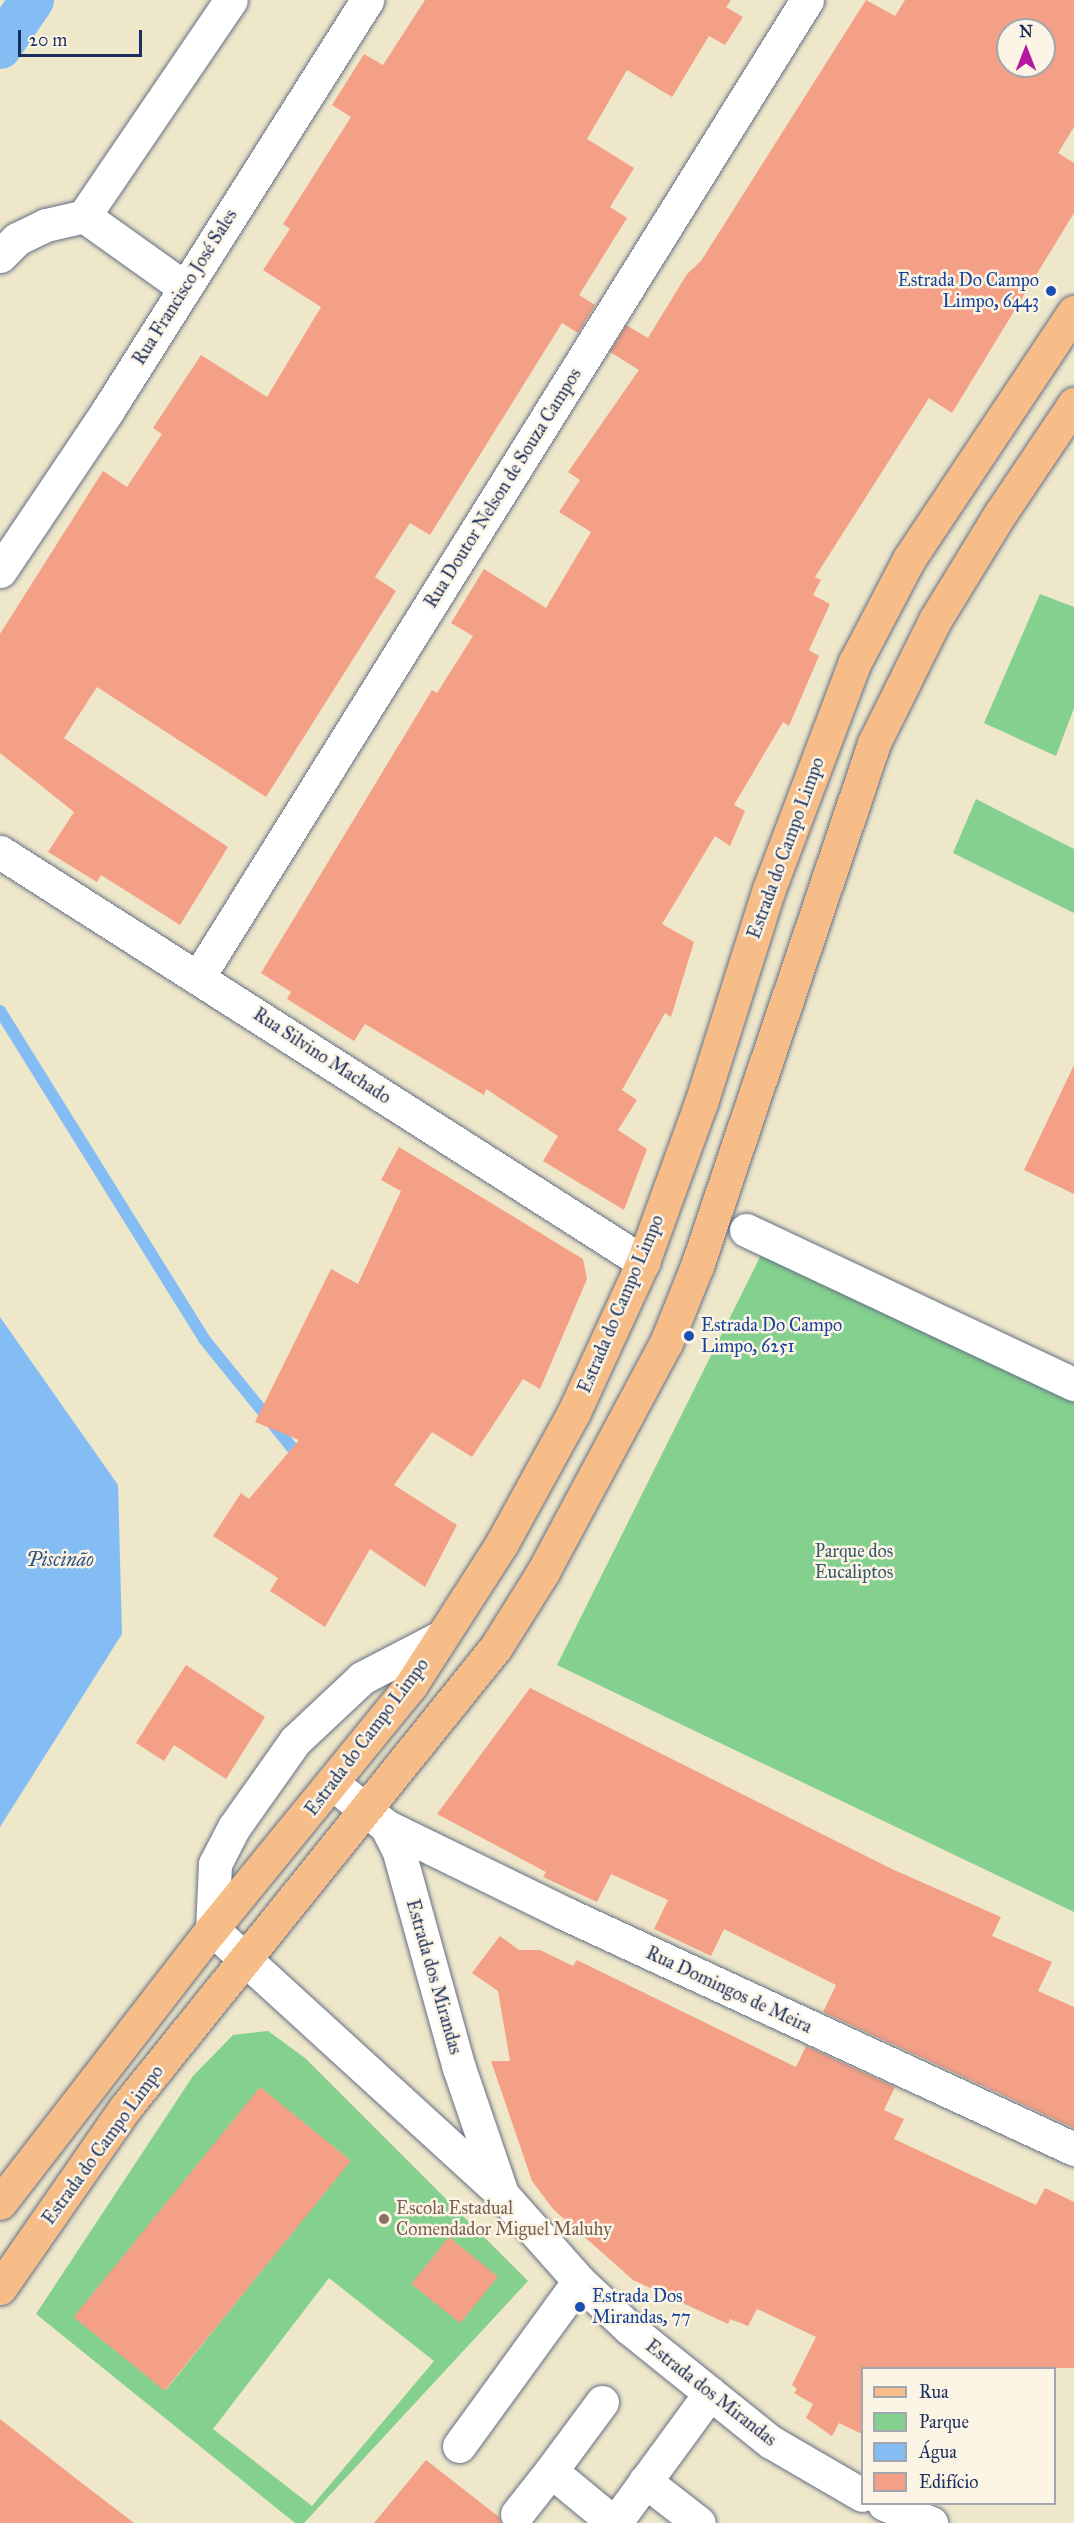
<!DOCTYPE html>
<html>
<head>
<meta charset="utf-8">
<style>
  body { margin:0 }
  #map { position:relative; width:1074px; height:2523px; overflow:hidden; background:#eee7ca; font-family:"IM FELL Great Primer",serif }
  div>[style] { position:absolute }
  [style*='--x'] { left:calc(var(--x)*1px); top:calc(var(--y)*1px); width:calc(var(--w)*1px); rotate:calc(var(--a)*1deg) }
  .green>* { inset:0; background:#84d08e }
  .water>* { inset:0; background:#83bdf4 }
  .stream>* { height:12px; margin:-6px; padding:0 6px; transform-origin:6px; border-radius:6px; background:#83bdf4 }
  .canal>* { height:44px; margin:-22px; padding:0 22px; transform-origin:22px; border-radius:22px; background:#83bdf4 }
  .building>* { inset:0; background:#f3a087; transform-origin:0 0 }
  .roads { filter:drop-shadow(0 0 2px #656f84) drop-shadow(0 0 2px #656f84) }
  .minor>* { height:33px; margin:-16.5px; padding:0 16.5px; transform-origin:16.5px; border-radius:16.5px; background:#fff }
  .major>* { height:33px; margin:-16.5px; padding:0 16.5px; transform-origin:16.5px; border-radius:16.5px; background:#f7bd88 }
  .dots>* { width:16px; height:16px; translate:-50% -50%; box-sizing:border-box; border:3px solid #fcf5e5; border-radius:50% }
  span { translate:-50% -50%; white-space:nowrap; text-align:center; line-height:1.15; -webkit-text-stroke:5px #fcf5e5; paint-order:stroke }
  .transit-label { font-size:18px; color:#164399 }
  .right { translate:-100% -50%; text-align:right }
  .left { translate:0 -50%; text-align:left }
  .street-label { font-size:18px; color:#1b2f5e }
  .park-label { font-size:18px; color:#35576a }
  .education-label { font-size:18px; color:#785e54 }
  .water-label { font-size:20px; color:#355284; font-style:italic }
  .legend { position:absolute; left:861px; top:2367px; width:195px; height:138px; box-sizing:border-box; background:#fcf5e5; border:2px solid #a2a6af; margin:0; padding:8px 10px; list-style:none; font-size:18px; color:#1b2f5e }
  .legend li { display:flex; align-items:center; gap:12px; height:30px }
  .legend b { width:30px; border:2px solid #a2a6af }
  .north { position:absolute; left:996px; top:18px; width:60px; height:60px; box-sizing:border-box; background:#fcf5e5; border:2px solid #a2a6af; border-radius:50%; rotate:0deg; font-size:16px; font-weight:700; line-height:24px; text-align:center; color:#1b2f5e }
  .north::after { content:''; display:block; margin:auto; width:21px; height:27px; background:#b5179e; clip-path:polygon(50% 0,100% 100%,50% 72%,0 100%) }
  .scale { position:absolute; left:18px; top:30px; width:124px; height:27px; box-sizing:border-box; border:3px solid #1b2f5e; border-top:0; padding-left:8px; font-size:18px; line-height:21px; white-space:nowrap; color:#1b2f5e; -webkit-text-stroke:4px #fcf5e5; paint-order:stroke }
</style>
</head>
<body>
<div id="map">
  <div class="green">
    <div style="clip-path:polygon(1040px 594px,1074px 607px,1074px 708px,1056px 756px,984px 723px)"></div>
    <div style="clip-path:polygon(976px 799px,1074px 849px,1074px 913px,953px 853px)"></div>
    <div style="clip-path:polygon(767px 1243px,1074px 1390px,1074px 1912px,557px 1665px)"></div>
    <div style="clip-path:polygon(evenodd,268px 2031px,305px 2058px,528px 2281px,304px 2523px,295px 2523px,36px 2314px,193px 2076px,233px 2035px,268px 2031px,260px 2088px,350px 2160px,166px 2390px,75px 2318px,260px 2088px,268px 2031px,329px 2278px,434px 2361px,312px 2506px,213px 2429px,329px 2278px)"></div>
  </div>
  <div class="water">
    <div style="clip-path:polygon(0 1317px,118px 1485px,122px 1634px,0 1827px)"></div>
  </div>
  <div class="stream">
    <div style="--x:0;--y:1011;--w:386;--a:58.1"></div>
    <div style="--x:204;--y:1339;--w:156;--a:51"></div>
  </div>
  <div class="canal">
    <div style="--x:0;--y:47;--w:57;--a:-55.8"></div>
  </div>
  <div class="building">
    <div style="clip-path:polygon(425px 0,731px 0,726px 7px,743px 17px,725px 45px,709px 36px,672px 97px,627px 70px,587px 139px,634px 168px,610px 207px,627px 218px,579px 295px,595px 305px,578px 333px,562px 323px,430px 535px,410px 523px,375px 577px,396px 591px,266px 797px,97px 687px,64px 738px,228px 847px,180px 925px,101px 875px,97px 882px,48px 852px,74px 812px,0 753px,0 634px,103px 471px,127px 487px,162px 434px,153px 428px,201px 355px,267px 397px,321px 307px,263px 270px,290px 229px,283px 224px,351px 117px,332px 105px,364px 54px,383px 65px)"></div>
    <div style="clip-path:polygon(evenodd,866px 0,895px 16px,905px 0,1074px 0,1074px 127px,1058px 153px,1074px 163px,1074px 213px,952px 413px,929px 398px,815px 577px,821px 580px,813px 595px,830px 604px,809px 650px,819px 656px,789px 726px,783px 722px,734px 805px,745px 811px,730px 846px,715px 836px,662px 924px,694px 942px,671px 1017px,665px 1013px,622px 1090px,637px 1100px,618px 1130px,647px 1149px,624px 1210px,543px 1161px,558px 1136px,486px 1089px,484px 1095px,365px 1024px,354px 1041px,287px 999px,291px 992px,261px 973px,432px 690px,437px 693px,473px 636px,451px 623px,484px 569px,546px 608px,591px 532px,559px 512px,580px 480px,568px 472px,639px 370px,610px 352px,626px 325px,648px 338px,687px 274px,701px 261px,866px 0,1008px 30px,1044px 30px,1044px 66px,1008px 66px,1008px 30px)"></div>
    <div style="clip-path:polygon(1074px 1065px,1074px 1194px,1024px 1170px)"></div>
    <div style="clip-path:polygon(399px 1147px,583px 1259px,587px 1279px,540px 1389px,523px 1379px,472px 1457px,432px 1432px,394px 1485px,457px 1525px,425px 1587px,370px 1549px,325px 1627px,270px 1591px,278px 1578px,213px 1536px,241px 1493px,249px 1499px,299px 1440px,255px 1422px,331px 1269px,358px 1284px,401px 1191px,381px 1180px)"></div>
    <div style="clip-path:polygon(186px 1665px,265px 1717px,226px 1779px,174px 1745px,164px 1761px,136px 1743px)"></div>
    <div style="clip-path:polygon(530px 1688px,894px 1870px,1001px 1917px,992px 1936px,1052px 1962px,1038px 1991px,1074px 2007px,1074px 2128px,823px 2012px,836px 1985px,724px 1929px,711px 1956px,654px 1929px,668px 1900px,611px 1874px,597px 1902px,543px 1877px,546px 1872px,437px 1814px)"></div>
    <div style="clip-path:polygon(500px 1936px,519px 1950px,540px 1950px,573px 1966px,577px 1960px,796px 2067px,806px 2046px,895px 2087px,884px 2110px,904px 2119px,894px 2139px,1036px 2205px,1045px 2188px,1074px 2202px,1074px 2368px,862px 2368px,862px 2434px,839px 2423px,832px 2436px,806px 2418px,813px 2404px,794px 2393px,797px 2389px,792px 2385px,816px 2337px,757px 2309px,748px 2326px,730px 2319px,728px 2324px,633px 2280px,553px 2209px,532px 2181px,491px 2061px,510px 2061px,498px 1991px,472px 1973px)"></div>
    <div style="left:260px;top:2087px;width:117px;height:296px;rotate:39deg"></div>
    <div style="left:449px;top:2237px;width:63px;height:60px;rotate:39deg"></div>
    <div style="clip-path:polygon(0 2419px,74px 2477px,134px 2523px,0 2523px)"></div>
    <div style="clip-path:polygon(426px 2460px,499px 2517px,501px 2523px,374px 2523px)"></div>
  </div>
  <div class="roads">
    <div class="minor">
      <div style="--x:0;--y:256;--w:24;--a:-45"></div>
      <div style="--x:17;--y:239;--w:32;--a:-26"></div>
      <div style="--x:46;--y:225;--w:39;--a:-13"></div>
      <div style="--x:185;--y:288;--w:124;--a:-144.5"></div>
      <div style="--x:84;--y:216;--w:261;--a:-55.8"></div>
      <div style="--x:0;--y:571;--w:194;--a:-56.1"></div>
      <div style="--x:108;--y:410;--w:485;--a:-57.7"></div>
      <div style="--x:0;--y:852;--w:763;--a:32.52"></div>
      <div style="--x:199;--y:976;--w:1150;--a:-58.08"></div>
      <div style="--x:746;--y:1230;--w:362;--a:25.2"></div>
      <div style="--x:441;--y:1637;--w:89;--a:152.6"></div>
      <div style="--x:362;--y:1678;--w:92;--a:136.8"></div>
      <div style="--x:295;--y:1741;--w:105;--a:125.3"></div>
      <div style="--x:234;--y:1827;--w:42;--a:117.2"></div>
      <div style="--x:215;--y:1864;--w:65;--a:92.6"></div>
      <div style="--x:212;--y:1929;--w:391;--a:42.4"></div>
      <div style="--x:501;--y:2193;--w:118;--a:48.4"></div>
      <div style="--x:579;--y:2281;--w:69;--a:43.2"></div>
      <div style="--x:629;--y:2328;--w:182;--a:38.8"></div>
      <div style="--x:771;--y:2442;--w:105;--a:30.2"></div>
      <div style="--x:333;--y:1784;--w:68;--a:38.4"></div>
      <div style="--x:386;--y:1826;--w:29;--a:63"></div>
      <div style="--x:399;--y:1852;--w:224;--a:74.5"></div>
      <div style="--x:459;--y:2068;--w:130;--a:71.1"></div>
      <div style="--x:386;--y:1826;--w:198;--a:26"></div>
      <div style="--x:564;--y:1913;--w:562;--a:24.83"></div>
      <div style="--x:602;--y:2402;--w:86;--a:126.5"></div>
      <div style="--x:551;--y:2471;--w:82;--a:39.5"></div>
      <div style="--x:459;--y:2446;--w:204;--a:-54"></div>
      <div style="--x:645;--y:2481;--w:68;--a:37.9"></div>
      <div style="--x:884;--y:2504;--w:51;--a:22"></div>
      <div style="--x:517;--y:2514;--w:55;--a:-51.7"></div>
      <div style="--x:615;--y:2523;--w:161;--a:-53.8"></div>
    </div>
    <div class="major">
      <div style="--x:0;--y:2203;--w:346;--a:-52.3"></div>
      <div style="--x:212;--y:1929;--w:315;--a:-50.8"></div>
      <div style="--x:411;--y:1685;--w:169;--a:-57.3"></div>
      <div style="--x:502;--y:1543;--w:149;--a:-61.2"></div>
      <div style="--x:574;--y:1412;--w:165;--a:-65.3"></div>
      <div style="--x:643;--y:1262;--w:169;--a:-70"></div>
      <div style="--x:701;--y:1103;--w:225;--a:-72.4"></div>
      <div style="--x:769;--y:889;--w:243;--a:-69.3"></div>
      <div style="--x:855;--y:662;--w:116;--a:-62.3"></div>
      <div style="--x:909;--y:559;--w:297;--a:-56.3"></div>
      <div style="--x:0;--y:2288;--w:221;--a:-55.2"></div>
      <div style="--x:126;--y:2107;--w:590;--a:-51.19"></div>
      <div style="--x:496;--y:1647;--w:89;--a:-57.9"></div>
      <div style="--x:543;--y:1572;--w:260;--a:-61.8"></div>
      <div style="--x:666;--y:1343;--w:83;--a:-68.1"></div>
      <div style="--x:697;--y:1266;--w:552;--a:-71.3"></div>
      <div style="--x:874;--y:743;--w:137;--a:-63.6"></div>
      <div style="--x:935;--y:620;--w:124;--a:-58.5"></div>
      <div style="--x:1000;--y:514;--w:133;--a:-56.1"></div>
    </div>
  </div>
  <div class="dots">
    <div style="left:1051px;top:291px;background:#1a4fb4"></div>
    <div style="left:689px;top:1336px;background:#1a4fb4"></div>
    <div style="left:384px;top:2219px;background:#8d6e63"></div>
    <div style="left:580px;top:2307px;background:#1a4fb4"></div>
  </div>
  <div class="transit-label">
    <span class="right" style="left:1039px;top:291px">Estrada Do Campo<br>Limpo, 6443</span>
    <span class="left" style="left:701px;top:1336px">Estrada Do Campo<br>Limpo, 6251</span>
    <span class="left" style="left:592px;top:2307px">Estrada Dos<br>Mirandas, 77</span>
  </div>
  <div class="street-label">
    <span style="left:185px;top:287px;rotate:-58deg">Rua Francisco José Sales</span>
    <span style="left:503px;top:488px;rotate:-58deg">Rua Doutor Nelson de Souza Campos</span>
    <span style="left:786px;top:848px;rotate:-70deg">Estrada do Campo Limpo</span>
    <span style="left:322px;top:1056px;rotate:33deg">Rua Silvino Machado</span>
    <span style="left:621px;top:1304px;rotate:-67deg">Estrada do Campo Limpo</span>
    <span style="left:367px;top:1737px;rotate:-53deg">Estrada do Campo Limpo</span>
    <span style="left:434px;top:1977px;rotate:74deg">Estrada dos Mirandas</span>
    <span style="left:729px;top:1990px;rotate:25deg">Rua Domingos de Meira</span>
    <span style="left:103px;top:2145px;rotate:-54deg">Estrada do Campo Limpo</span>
    <span style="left:711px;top:2393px;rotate:38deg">Estrada dos Mirandas</span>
  </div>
  <div class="park-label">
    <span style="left:854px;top:1562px">Parque dos<br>Eucaliptos</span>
  </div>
  <div class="education-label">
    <span class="left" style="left:396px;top:2219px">Escola Estadual<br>Comendador Miguel Maluhy</span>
  </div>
  <div class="water-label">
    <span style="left:60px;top:1559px">Piscinão</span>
  </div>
  <ul class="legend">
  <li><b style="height:8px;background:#f7bd88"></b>Rua</li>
  <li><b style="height:16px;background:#84d08e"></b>Parque</li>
  <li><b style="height:16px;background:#83bdf4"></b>Água</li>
  <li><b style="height:16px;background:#f3a087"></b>Edifício</li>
  </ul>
  <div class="north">N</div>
  <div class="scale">20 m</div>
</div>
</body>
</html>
